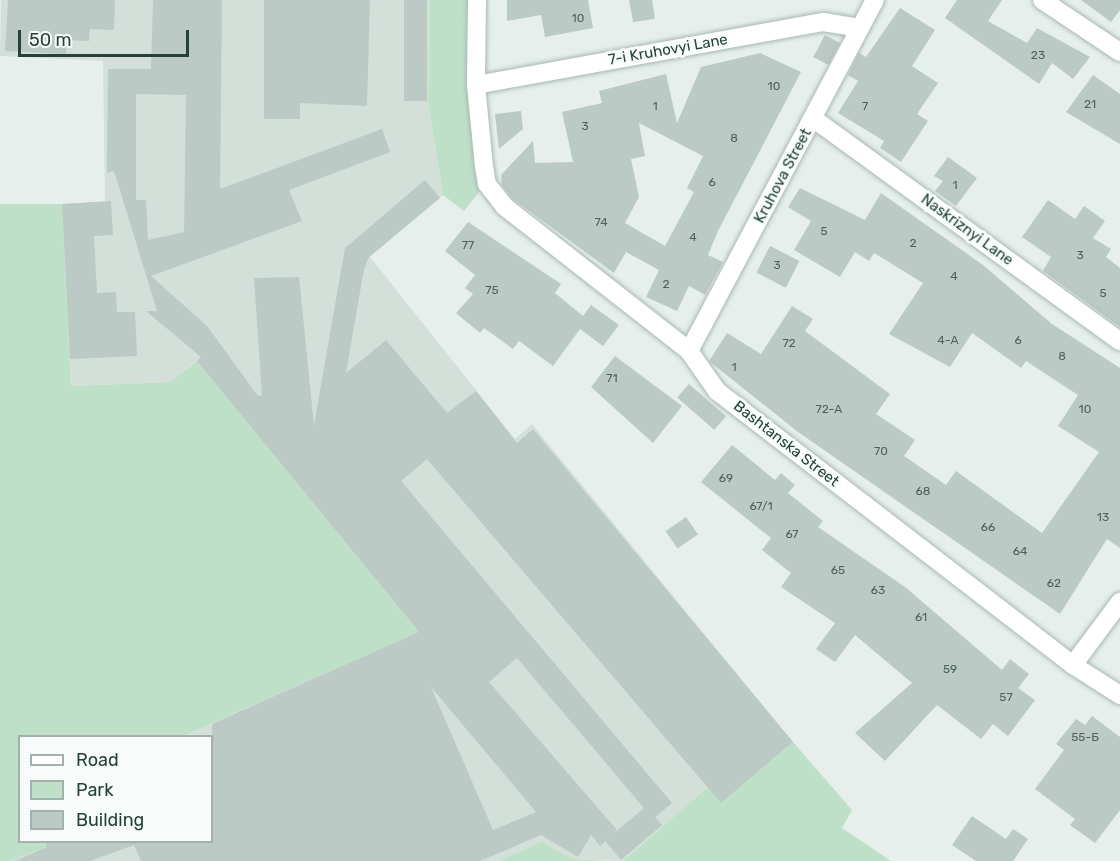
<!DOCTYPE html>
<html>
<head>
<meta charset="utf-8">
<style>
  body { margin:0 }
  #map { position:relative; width:1120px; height:861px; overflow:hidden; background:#e6efeb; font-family:Rubik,sans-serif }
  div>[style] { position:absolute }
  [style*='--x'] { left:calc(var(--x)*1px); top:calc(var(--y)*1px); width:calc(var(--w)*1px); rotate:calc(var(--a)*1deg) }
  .built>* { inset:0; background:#d4dfda }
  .green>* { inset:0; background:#bfe0c8 }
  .building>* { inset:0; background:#bbcac4; transform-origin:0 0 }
  .roads { filter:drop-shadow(0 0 2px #a8b8b2) drop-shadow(0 0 2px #a8b8b2) }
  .street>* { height:18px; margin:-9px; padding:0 9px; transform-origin:9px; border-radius:9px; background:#fff }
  span { translate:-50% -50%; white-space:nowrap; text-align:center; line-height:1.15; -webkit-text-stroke:6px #f7fbf9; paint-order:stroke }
  .number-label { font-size:12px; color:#4a645c }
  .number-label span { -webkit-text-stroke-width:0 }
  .street-label { font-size:15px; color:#24423a }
  .legend { position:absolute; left:18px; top:735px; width:195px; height:108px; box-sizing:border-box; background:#f7fbf9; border:2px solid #a3b1ad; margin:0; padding:8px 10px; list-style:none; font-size:18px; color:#24423a }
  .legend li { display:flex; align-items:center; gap:12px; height:30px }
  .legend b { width:30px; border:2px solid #a3b1ad }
  .scale { position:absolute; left:18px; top:30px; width:171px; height:27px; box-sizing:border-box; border:3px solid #24423a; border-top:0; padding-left:8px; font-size:18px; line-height:21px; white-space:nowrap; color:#24423a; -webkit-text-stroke:4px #f7fbf9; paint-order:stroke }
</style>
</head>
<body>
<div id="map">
  <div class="built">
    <div style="clip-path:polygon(1px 0,430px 0,428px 102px,443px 195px,370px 257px,515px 439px,532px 424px,793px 742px,721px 803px,708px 787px,623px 861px,572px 859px,542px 843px,498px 861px,9px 861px,46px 847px,45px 842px,212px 842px,212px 736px,183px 736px,419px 631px,196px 361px,170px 382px,71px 386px,62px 204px,105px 202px,103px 61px,0 56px)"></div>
  </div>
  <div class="green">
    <div style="clip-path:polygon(430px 0,471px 0,483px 187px,464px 211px,443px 195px,428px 102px)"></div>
    <div style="clip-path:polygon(0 204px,62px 204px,71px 386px,170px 382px,197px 361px,419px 632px,183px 736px,20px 736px,20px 842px,45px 842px,47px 847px,9px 861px,0 861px)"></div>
    <div style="clip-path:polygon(793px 742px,852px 810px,842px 828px,891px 861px,623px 861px,708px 787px,722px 802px)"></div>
    <div style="clip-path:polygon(542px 842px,572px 859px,608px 861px,498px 861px)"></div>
  </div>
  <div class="building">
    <div style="clip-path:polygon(8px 0,115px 0,114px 30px,90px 29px,89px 41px,67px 40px,66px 54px,5px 51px)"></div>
    <div style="clip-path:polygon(evenodd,153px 0,222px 0,220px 189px,382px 129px,390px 152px,289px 190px,302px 221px,151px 276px,207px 326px,258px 396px,262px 395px,254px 278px,299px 277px,314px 425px,345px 248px,425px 180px,440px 198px,369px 257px,364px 269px,346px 373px,386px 340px,447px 413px,476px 391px,517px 443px,533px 429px,793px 742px,721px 803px,427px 459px,401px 481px,672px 803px,655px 817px,662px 825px,621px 860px,605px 841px,644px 808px,517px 658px,489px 682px,617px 830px,600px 846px,591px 835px,578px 857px,541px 835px,480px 861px,141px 861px,134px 845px,90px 861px,15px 861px,47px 847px,45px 842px,212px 842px,212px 724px,419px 632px,197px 361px,201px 357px,146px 311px,157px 311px,114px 171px,107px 173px,108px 69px,151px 69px,153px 0,136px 94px,186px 95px,184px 232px,148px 240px,146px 200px,136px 200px,136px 94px,153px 0,431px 687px,536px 812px,493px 830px,431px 687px)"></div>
    <div style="clip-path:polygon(264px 0,370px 0,367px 106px,300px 103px,300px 119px,264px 119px)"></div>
    <div style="left:404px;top:0;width:23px;height:101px"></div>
    <div style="clip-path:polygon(507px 0,588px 0,593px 28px,545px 37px,541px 15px,507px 21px)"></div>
    <div style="clip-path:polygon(629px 0,652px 0,655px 19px,633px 22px)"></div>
    <div style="clip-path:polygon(957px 0,1002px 0,988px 21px,1027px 43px,1037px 28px,1090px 57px,1073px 79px,1052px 63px,1039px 84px,945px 18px)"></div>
    <div style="clip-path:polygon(1081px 0,1120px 0,1120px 10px,1111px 22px)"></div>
    <div style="clip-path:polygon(900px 8px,935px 30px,912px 66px,938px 83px,917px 114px,928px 121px,901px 162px,880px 148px,884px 141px,838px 113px,858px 81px,848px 75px,859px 53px,866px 57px)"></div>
    <div style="left:825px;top:35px;width:17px;height:25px;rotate:28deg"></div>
    <div style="clip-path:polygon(evenodd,760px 53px,801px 72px,718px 231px,708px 255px,723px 262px,705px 295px,689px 286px,677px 311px,646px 297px,659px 270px,626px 252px,614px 273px,513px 199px,502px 185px,501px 175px,533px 141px,535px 163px,573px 162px,562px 112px,602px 103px,599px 91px,666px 74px,677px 123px,701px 67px,760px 53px,639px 123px,703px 156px,687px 188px,694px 192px,665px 246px,625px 223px,639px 197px,631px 159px,645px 156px,639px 123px)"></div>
    <div style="clip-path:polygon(1093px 75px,1120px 94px,1120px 144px,1066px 112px)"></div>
    <div style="clip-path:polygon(521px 111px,523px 129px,499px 149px,495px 114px)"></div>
    <div style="clip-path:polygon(948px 157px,977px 178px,956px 206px,935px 191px,943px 181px,934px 176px)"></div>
    <div style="clip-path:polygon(800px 188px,865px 220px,881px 193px,983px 265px,1052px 324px,1120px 368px,1120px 548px,1107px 539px,1060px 614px,798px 432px,709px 361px,727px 333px,761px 354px,792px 306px,813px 319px,805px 331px,890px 394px,876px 414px,915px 440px,904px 456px,946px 485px,956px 471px,1042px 533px,1099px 452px,1058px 426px,1078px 395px,1026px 361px,1021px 368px,972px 333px,950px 367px,889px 334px,923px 283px,874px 253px,869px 261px,855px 252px,840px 277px,794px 250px,811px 221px,788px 207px)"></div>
    <div style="clip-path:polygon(1048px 200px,1075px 219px,1084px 206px,1105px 221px,1093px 238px,1111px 249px,1106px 257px,1120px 268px,1120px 327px,1043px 271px,1051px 257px,1022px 237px)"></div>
    <div style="clip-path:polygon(111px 201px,113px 235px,94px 236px,97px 293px,116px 292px,117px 312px,135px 312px,137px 356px,70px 359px,62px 204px)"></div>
    <div style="clip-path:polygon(468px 222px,561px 284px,555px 293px,583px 316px,591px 305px,619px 325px,603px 346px,580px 329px,553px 366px,519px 341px,513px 349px,484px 328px,480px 333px,456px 313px,473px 294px,465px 288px,475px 275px,445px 251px)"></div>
    <div style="left:770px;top:246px;width:33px;height:30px;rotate:27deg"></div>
    <div style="clip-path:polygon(615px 356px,682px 406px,653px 443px,591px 387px)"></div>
    <div style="left:689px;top:384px;width:49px;height:18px;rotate:41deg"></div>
    <div style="clip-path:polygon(732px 445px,775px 480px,781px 473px,795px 485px,788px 493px,823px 521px,818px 527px,905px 587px,1002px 670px,1010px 659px,1029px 674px,1018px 688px,1035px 700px,1008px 736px,993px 724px,981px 739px,937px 705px,885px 761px,855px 733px,912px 683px,855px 635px,835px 662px,816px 649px,835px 623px,781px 587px,791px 573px,762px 550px,771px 538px,701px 482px)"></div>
    <div style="left:686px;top:517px;width:21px;height:25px;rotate:55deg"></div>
    <div style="clip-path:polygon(1092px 716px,1120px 737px,1120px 810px,1095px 843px,1070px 825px,1075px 819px,1035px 789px,1064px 750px,1056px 744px,1076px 719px,1085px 725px)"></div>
    <div style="clip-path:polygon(972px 816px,1006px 839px,1013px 829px,1028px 839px,1013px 861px,976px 861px,952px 845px)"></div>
  </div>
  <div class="roads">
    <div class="street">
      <div style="--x:477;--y:0;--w:85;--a:90.7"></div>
      <div style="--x:476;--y:85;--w:81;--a:84.4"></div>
      <div style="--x:484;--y:166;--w:18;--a:81"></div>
      <div style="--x:487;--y:184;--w:29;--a:52"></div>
      <div style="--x:505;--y:207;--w:234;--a:38"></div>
      <div style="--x:689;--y:351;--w:49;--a:55"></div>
      <div style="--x:717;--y:391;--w:449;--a:37.6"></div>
      <div style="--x:1073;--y:665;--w:56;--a:32.6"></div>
      <div style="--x:1042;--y:0;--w:94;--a:33.7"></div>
      <div style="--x:476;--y:85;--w:353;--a:-10.3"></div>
      <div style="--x:823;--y:22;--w:37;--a:9"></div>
      <div style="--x:814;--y:119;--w:378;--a:36"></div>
      <div style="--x:689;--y:351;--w:397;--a:-62.1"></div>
      <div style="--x:1073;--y:665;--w:79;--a:-53.3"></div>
    </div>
  </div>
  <div class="number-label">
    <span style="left:578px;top:19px">10</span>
    <span style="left:1038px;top:56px">23</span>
    <span style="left:774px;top:87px">10</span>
    <span style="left:1090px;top:105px">21</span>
    <span style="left:655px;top:107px">1</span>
    <span style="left:865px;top:107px">7</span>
    <span style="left:585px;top:127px">3</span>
    <span style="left:734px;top:139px">8</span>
    <span style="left:712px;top:183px">6</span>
    <span style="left:955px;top:186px">1</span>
    <span style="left:601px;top:223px">74</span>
    <span style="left:824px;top:232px">5</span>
    <span style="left:693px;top:238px">4</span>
    <span style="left:913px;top:244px">2</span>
    <span style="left:468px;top:246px">77</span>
    <span style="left:1080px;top:256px">3</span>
    <span style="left:777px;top:266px">3</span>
    <span style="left:954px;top:277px">4</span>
    <span style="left:666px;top:285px">2</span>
    <span style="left:492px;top:291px">75</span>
    <span style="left:1103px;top:294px">5</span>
    <span style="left:948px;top:341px">4-А</span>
    <span style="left:1018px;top:341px">6</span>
    <span style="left:789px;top:344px">72</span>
    <span style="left:1062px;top:357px">8</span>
    <span style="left:734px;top:368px">1</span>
    <span style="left:612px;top:379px">71</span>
    <span style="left:829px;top:410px">72-А</span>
    <span style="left:1085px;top:410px">10</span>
    <span style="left:881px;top:452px">70</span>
    <span style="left:726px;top:479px">69</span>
    <span style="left:923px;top:492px">68</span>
    <span style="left:761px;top:507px">67/1</span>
    <span style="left:1103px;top:518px">13</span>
    <span style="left:988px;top:528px">66</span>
    <span style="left:792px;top:535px">67</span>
    <span style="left:1020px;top:552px">64</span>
    <span style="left:838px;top:571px">65</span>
    <span style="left:1054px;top:584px">62</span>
    <span style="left:878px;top:591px">63</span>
    <span style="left:921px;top:618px">61</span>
    <span style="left:950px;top:670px">59</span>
    <span style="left:1006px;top:698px">57</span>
    <span style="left:1085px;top:738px">55-Б</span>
  </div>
  <div class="street-label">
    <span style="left:668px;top:50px;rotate:-10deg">7-i Kruhovyi Lane</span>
    <span style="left:783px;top:176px;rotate:-62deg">Kruhova Street</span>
    <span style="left:967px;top:230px;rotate:36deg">Naskriznyi Lane</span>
    <span style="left:786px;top:444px;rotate:38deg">Bashtanska Street</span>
  </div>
  <ul class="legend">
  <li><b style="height:8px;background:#fff"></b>Road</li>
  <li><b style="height:16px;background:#bfe0c8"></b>Park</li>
  <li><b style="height:16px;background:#bbcac4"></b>Building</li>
  </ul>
  <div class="scale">50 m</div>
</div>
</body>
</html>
